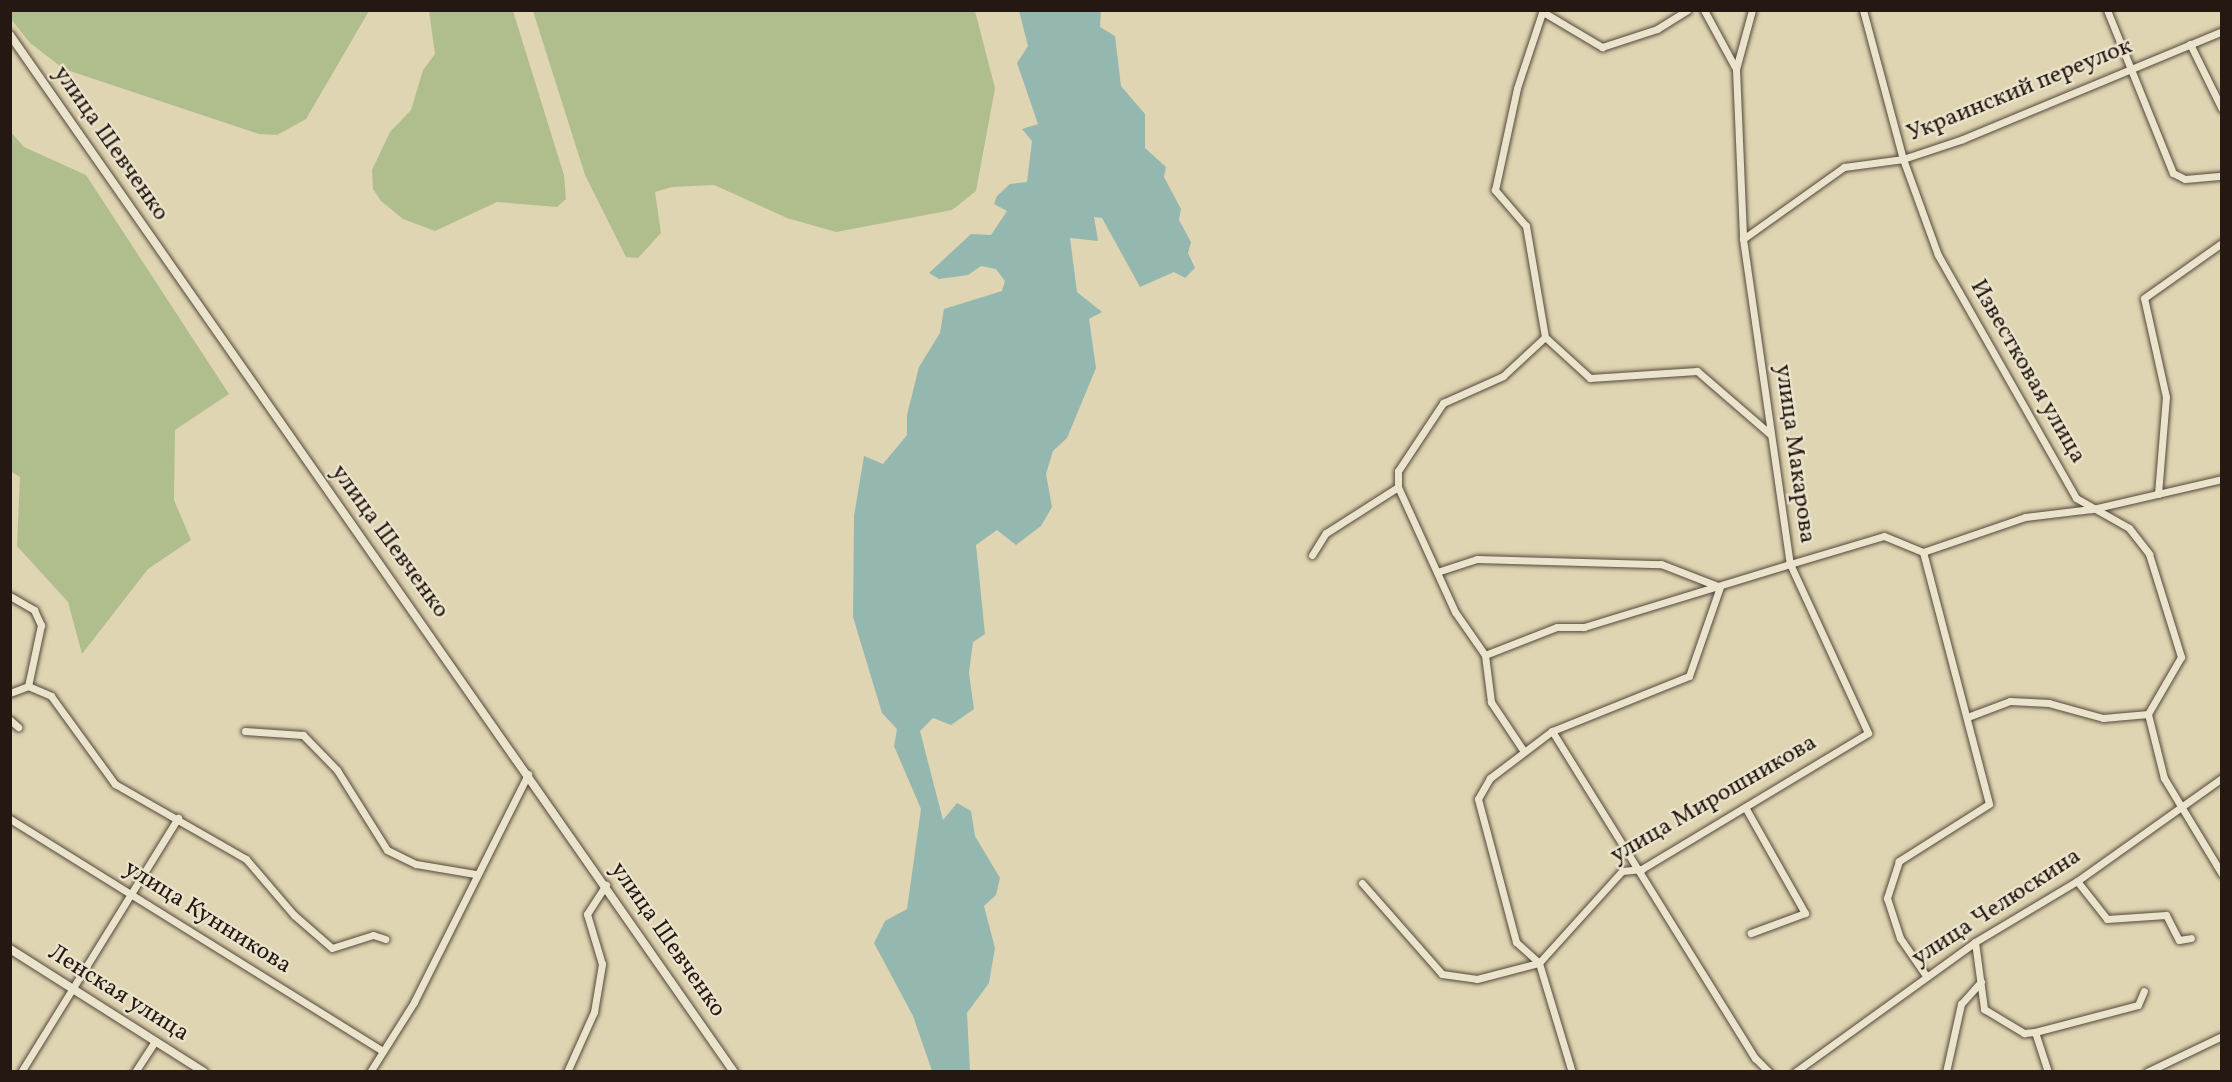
<!DOCTYPE html>
<html>
<head>
<meta charset="utf-8">
<style>
  body { margin:0 }
  #map { position:relative; width:2232px; height:1082px; overflow:hidden; background:#e0d5b2; font-family:Vollkorn,serif }
  div>[style] { position:absolute }
  [style*='--x'] { left:calc(var(--x)*1px); top:calc(var(--y)*1px); width:calc(var(--w)*1px); rotate:calc(var(--a)*1deg) }
  .green>* { inset:0; background:#b0be8e }
  .water>* { inset:0; background:#94b8b0 }
  .roads { filter:drop-shadow(0 0 2px #54473b) drop-shadow(0 0 2px #54473b) }
  .minor>* { height:7px; margin:-3.5px; padding:0 3.5px; transform-origin:3.5px; border-radius:3.5px; background:#ebe4cd }
  .tertiary>* { height:8px; margin:-4px; padding:0 4px; transform-origin:4px; border-radius:4px; background:#ebe4cd }
  span { translate:-50% -50%; white-space:nowrap; text-align:center; line-height:1.15; -webkit-text-stroke:4.5px #ebe4cd; paint-order:stroke }
  .street-label { font-size:24px; color:#251813 }
  .frame { position:absolute; inset:0; border:12px solid #251813; pointer-events:none }
</style>
</head>
<body>
<div id="map">
  <div class="green">
    <div style="clip-path:polygon(10px 11px,11px 10px,369px 11px,306px 119px,277px 135px,259px 134px,64px 69px,30px 43px,11px 19px)"></div>
    <div style="clip-path:polygon(429px 11px,513px 11px,564px 175px,566px 199px,557px 207px,497px 202px,435px 231px,403px 219px,381px 201px,373px 189px,372px 170px,390px 132px,411px 110px,423px 70px,435px 54px)"></div>
    <div style="clip-path:polygon(533px 11px,975px 11px,995px 88px,976px 191px,952px 210px,836px 232px,787px 218px,714px 185px,672px 187px,655px 192px,661px 233px,638px 258px,626px 257px,585px 175px)"></div>
    <div style="clip-path:polygon(10px 131px,24px 147px,86px 175px,229px 394px,175px 430px,174px 500px,191px 540px,148px 569px,82px 654px,68px 602px,17px 546px,20px 477px,10px 471px)"></div>
  </div>
  <div class="water">
    <div style="clip-path:polygon(1019px 11px,1101px 11px,1100px 27px,1115px 36px,1121px 86px,1145px 114px,1145px 148px,1166px 167px,1164px 177px,1181px 209px,1179px 220px,1191px 242px,1188px 253px,1195px 268px,1185px 278px,1174px 272px,1140px 287px,1102px 218px,1094px 217px,1098px 241px,1070px 238px,1077px 292px,1102px 312px,1089px 319px,1096px 368px,1067px 438px,1053px 451px,1046px 474px,1052px 507px,1041px 526px,1016px 545px,997px 530px,976px 545px,985px 634px,973px 642px,969px 673px,974px 709px,951px 725px,933px 718px,920px 731px,943px 820px,957px 803px,971px 811px,975px 836px,1000px 878px,996px 895px,984px 906px,995px 948px,989px 983px,967px 1013px,970px 1071px,932px 1071px,913px 1016px,874px 943px,885px 921px,907px 909px,921px 809px,894px 746px,897px 729px,882px 713px,853px 617px,854px 516px,864px 456px,883px 464px,907px 435px,907px 415px,919px 367px,940px 333px,944px 309px,1002px 291px,1005px 281px,996px 269px,981px 266px,968px 275px,939px 279px,929px 273px,971px 234px,991px 235px,1007px 211px,994px 204px,997px 196px,1010px 184px,1027px 182px,1032px 141px,1022px 129px,1038px 124px,1017px 63px,1028px 46px)"></div>
  </div>
  <div class="roads">
    <div class="minor">
      <div style="--x:1704;--y:10;--w:67;--a:61.5"></div>
      <div style="--x:1736;--y:69;--w:170;--a:87.6"></div>
      <div style="--x:1743;--y:239;--w:328;--a:81.8"></div>
      <div style="--x:1790;--y:564;--w:98;--a:-16.6"></div>
      <div style="--x:1884;--y:536;--w:42;--a:22.3"></div>
      <div style="--x:1863;--y:10;--w:154;--a:75"></div>
      <div style="--x:1903;--y:159;--w:102;--a:70"></div>
      <div style="--x:1938;--y:255;--w:279;--a:60.4"></div>
      <div style="--x:2076;--y:498;--w:61;--a:29.5"></div>
      <div style="--x:2129;--y:528;--w:33;--a:52"></div>
      <div style="--x:2149;--y:554;--w:108;--a:72.7"></div>
      <div style="--x:2181;--y:657;--w:66;--a:120.1"></div>
      <div style="--x:2148;--y:714;--w:45;--a:174.9"></div>
      <div style="--x:2103;--y:718;--w:56;--a:-164.5"></div>
      <div style="--x:2049;--y:703;--w:39;--a:-177"></div>
      <div style="--x:2010;--y:701;--w:43;--a:159.4"></div>
      <div style="--x:2107;--y:10;--w:176;--a:68"></div>
      <div style="--x:2173;--y:173;--w:13;--a:27"></div>
      <div style="--x:2185;--y:179;--w:37;--a:-5"></div>
      <div style="--x:1543;--y:12;--w:69;--a:30.7"></div>
      <div style="--x:1602;--y:47;--w:58;--a:-18.1"></div>
      <div style="--x:1657;--y:29;--w:36;--a:-32"></div>
      <div style="--x:2190;--y:44;--w:72;--a:63.8"></div>
      <div style="--x:1736;--y:69;--w:61;--a:-74.8"></div>
      <div style="--x:1743;--y:239;--w:124;--a:-35.5"></div>
      <div style="--x:1844;--y:167;--w:60;--a:-7.7"></div>
      <div style="--x:1903;--y:159;--w:63;--a:-18.4"></div>
      <div style="--x:1963;--y:139;--w:281;--a:-22.6"></div>
      <div style="--x:1545;--y:337;--w:61;--a:42.3"></div>
      <div style="--x:1590;--y:378;--w:107;--a:-3.7"></div>
      <div style="--x:1697;--y:371;--w:96;--a:40.8"></div>
      <div style="--x:2158;--y:494;--w:97;--a:-85.3"></div>
      <div style="--x:2166;--y:397;--w:101;--a:-102.5"></div>
      <div style="--x:2144;--y:298;--w:95;--a:-35.2"></div>
      <div style="--x:1923;--y:552;--w:260;--a:75.3"></div>
      <div style="--x:1989;--y:804;--w:107;--a:147.7"></div>
      <div style="--x:1899;--y:861;--w:39;--a:108"></div>
      <div style="--x:1887;--y:898;--w:42;--a:72"></div>
      <div style="--x:1900;--y:938;--w:47;--a:55.3"></div>
      <div style="--x:1923;--y:552;--w:108;--a:-18.9"></div>
      <div style="--x:2025;--y:517;--w:67;--a:-6.8"></div>
      <div style="--x:2092;--y:509;--w:133;--a:-13"></div>
      <div style="--x:1312;--y:555;--w:26;--a:-58"></div>
      <div style="--x:1326;--y:533;--w:85;--a:-32.6"></div>
      <div style="--x:1437;--y:572;--w:42;--a:-18"></div>
      <div style="--x:1477;--y:559;--w:184;--a:1.6"></div>
      <div style="--x:1661;--y:564;--w:63;--a:21.3"></div>
      <div style="--x:1720;--y:587;--w:94;--a:109.2"></div>
      <div style="--x:1689;--y:676;--w:148;--a:158.1"></div>
      <div style="--x:1552;--y:731;--w:78;--a:142.8"></div>
      <div style="--x:1490;--y:778;--w:24;--a:120"></div>
      <div style="--x:1478;--y:799;--w:148;--a:75.1"></div>
      <div style="--x:1516;--y:942;--w:31;--a:42"></div>
      <div style="--x:10;--y:596;--w:28;--a:30"></div>
      <div style="--x:34;--y:610;--w:17;--a:65"></div>
      <div style="--x:41;--y:625;--w:62;--a:102"></div>
      <div style="--x:1485;--y:655;--w:77;--a:-21.3"></div>
      <div style="--x:1557;--y:627;--w:27;--a:0"></div>
      <div style="--x:1584;--y:627;--w:215;--a:-17"></div>
      <div style="--x:1790;--y:564;--w:186;--a:65.2"></div>
      <div style="--x:1868;--y:733;--w:264;--a:149"></div>
      <div style="--x:1642;--y:869;--w:20;--a:174"></div>
      <div style="--x:1622;--y:871;--w:124;--a:132.1"></div>
      <div style="--x:10;--y:693;--w:19;--a:-21"></div>
      <div style="--x:28;--y:686;--w:25;--a:23"></div>
      <div style="--x:51;--y:696;--w:109;--a:54"></div>
      <div style="--x:115;--y:784;--w:151;--a:29.8"></div>
      <div style="--x:246;--y:859;--w:74;--a:49.4"></div>
      <div style="--x:294;--y:915;--w:50;--a:41"></div>
      <div style="--x:332;--y:948;--w:43;--a:-17.6"></div>
      <div style="--x:373;--y:935;--w:13;--a:18"></div>
      <div style="--x:2148;--y:714;--w:66;--a:76"></div>
      <div style="--x:2164;--y:778;--w:112;--a:58.9"></div>
      <div style="--x:10;--y:720;--w:11;--a:41"></div>
      <div style="--x:245;--y:731;--w:58;--a:3.9"></div>
      <div style="--x:303;--y:735;--w:49;--a:45.8"></div>
      <div style="--x:337;--y:770;--w:94;--a:58"></div>
      <div style="--x:387;--y:850;--w:32;--a:26"></div>
      <div style="--x:416;--y:864;--w:60;--a:9.6"></div>
      <div style="--x:1552;--y:731;--w:385;--a:58.2"></div>
      <div style="--x:1755;--y:1058;--w:20;--a:45"></div>
      <div style="--x:1523;--y:750;--w:58;--a:-123.7"></div>
      <div style="--x:1491;--y:702;--w:47;--a:-97.3"></div>
      <div style="--x:1485;--y:655;--w:52;--a:-124.9"></div>
      <div style="--x:1455;--y:612;--w:137;--a:-114.5"></div>
      <div style="--x:1398;--y:487;--w:16;--a:-90"></div>
      <div style="--x:1398;--y:471;--w:82;--a:-56.5"></div>
      <div style="--x:1443;--y:403;--w:66;--a:-24.2"></div>
      <div style="--x:1503;--y:376;--w:57;--a:-42.9"></div>
      <div style="--x:1545;--y:337;--w:113;--a:-99.7"></div>
      <div style="--x:1526;--y:226;--w:48;--a:-130.7"></div>
      <div style="--x:1495;--y:190;--w:104;--a:-77.8"></div>
      <div style="--x:1517;--y:88;--w:82;--a:-71.6"></div>
      <div style="--x:1745;--y:807;--w:122;--a:60.5"></div>
      <div style="--x:1805;--y:913;--w:58;--a:159.7"></div>
      <div style="--x:10;--y:819;--w:439;--a:31.9"></div>
      <div style="--x:2077;--y:881;--w:48;--a:51.7"></div>
      <div style="--x:2107;--y:919;--w:59;--a:-3.9"></div>
      <div style="--x:2166;--y:915;--w:28;--a:63"></div>
      <div style="--x:2179;--y:940;--w:12;--a:-9"></div>
      <div style="--x:1362;--y:883;--w:121;--a:48.7"></div>
      <div style="--x:1442;--y:974;--w:35;--a:8"></div>
      <div style="--x:1477;--y:979;--w:64;--a:-14.5"></div>
      <div style="--x:1975;--y:942;--w:68;--a:82.3"></div>
      <div style="--x:1984;--y:1009;--w:47;--a:31"></div>
      <div style="--x:2024;--y:1033;--w:11;--a:-5"></div>
      <div style="--x:2035;--y:1032;--w:42;--a:72"></div>
      <div style="--x:1539;--y:963;--w:114;--a:73.2"></div>
      <div style="--x:2035;--y:1032;--w:106;--a:-14.7"></div>
      <div style="--x:2138;--y:1005;--w:15;--a:-67"></div>
      <div style="--x:21;--y:1072;--w:299;--a:-58.3"></div>
      <div style="--x:135;--y:1072;--w:37;--a:-57"></div>
      <div style="--x:370;--y:1072;--w:83;--a:-57.8"></div>
      <div style="--x:414;--y:1002;--w:255;--a:-63.4"></div>
      <div style="--x:567;--y:1072;--w:66;--a:-65.8"></div>
      <div style="--x:594;--y:1012;--w:49;--a:-80.5"></div>
      <div style="--x:602;--y:964;--w:52;--a:-106.7"></div>
      <div style="--x:587;--y:914;--w:35;--a:-57"></div>
      <div style="--x:1795;--y:1072;--w:222;--a:-35.8"></div>
      <div style="--x:1975;--y:942;--w:119;--a:-30.9"></div>
      <div style="--x:2077;--y:881;--w:178;--a:-35.4"></div>
      <div style="--x:1946;--y:1072;--w:70;--a:-77.6"></div>
      <div style="--x:1961;--y:1004;--w:30;--a:-48"></div>
      <div style="--x:2147;--y:1072;--w:83;--a:-25.6"></div>
    </div>
    <div class="tertiary">
      <div style="--x:10;--y:35;--w:1265;--a:55.08"></div>
      <div style="--x:10;--y:949;--w:230;--a:32.4"></div>
    </div>
  </div>
  <div class="street-label">
    <span style="left:2020px;top:91px;rotate:-22deg">Украинский переулок</span>
    <span style="left:110px;top:144px;rotate:55deg">улица Шевченко</span>
    <span style="left:2027px;top:372px;rotate:60deg">Известковая улица</span>
    <span style="left:1794px;top:454px;rotate:82deg">улица Макарова</span>
    <span style="left:389px;top:542px;rotate:54deg">улица Шевченко</span>
    <span style="left:1714px;top:800px;rotate:-30deg">улица Мирошникова</span>
    <span style="left:1997px;top:908px;rotate:-33deg">улица Челюскина</span>
    <span style="left:207px;top:918px;rotate:32deg">улица Кунникова</span>
    <span style="left:667px;top:940px;rotate:55deg">улица Шевченко</span>
    <span style="left:118px;top:994px;rotate:32deg">Ленская улица</span>
  </div>
  <div class="frame"></div>
</div>
</body>
</html>
